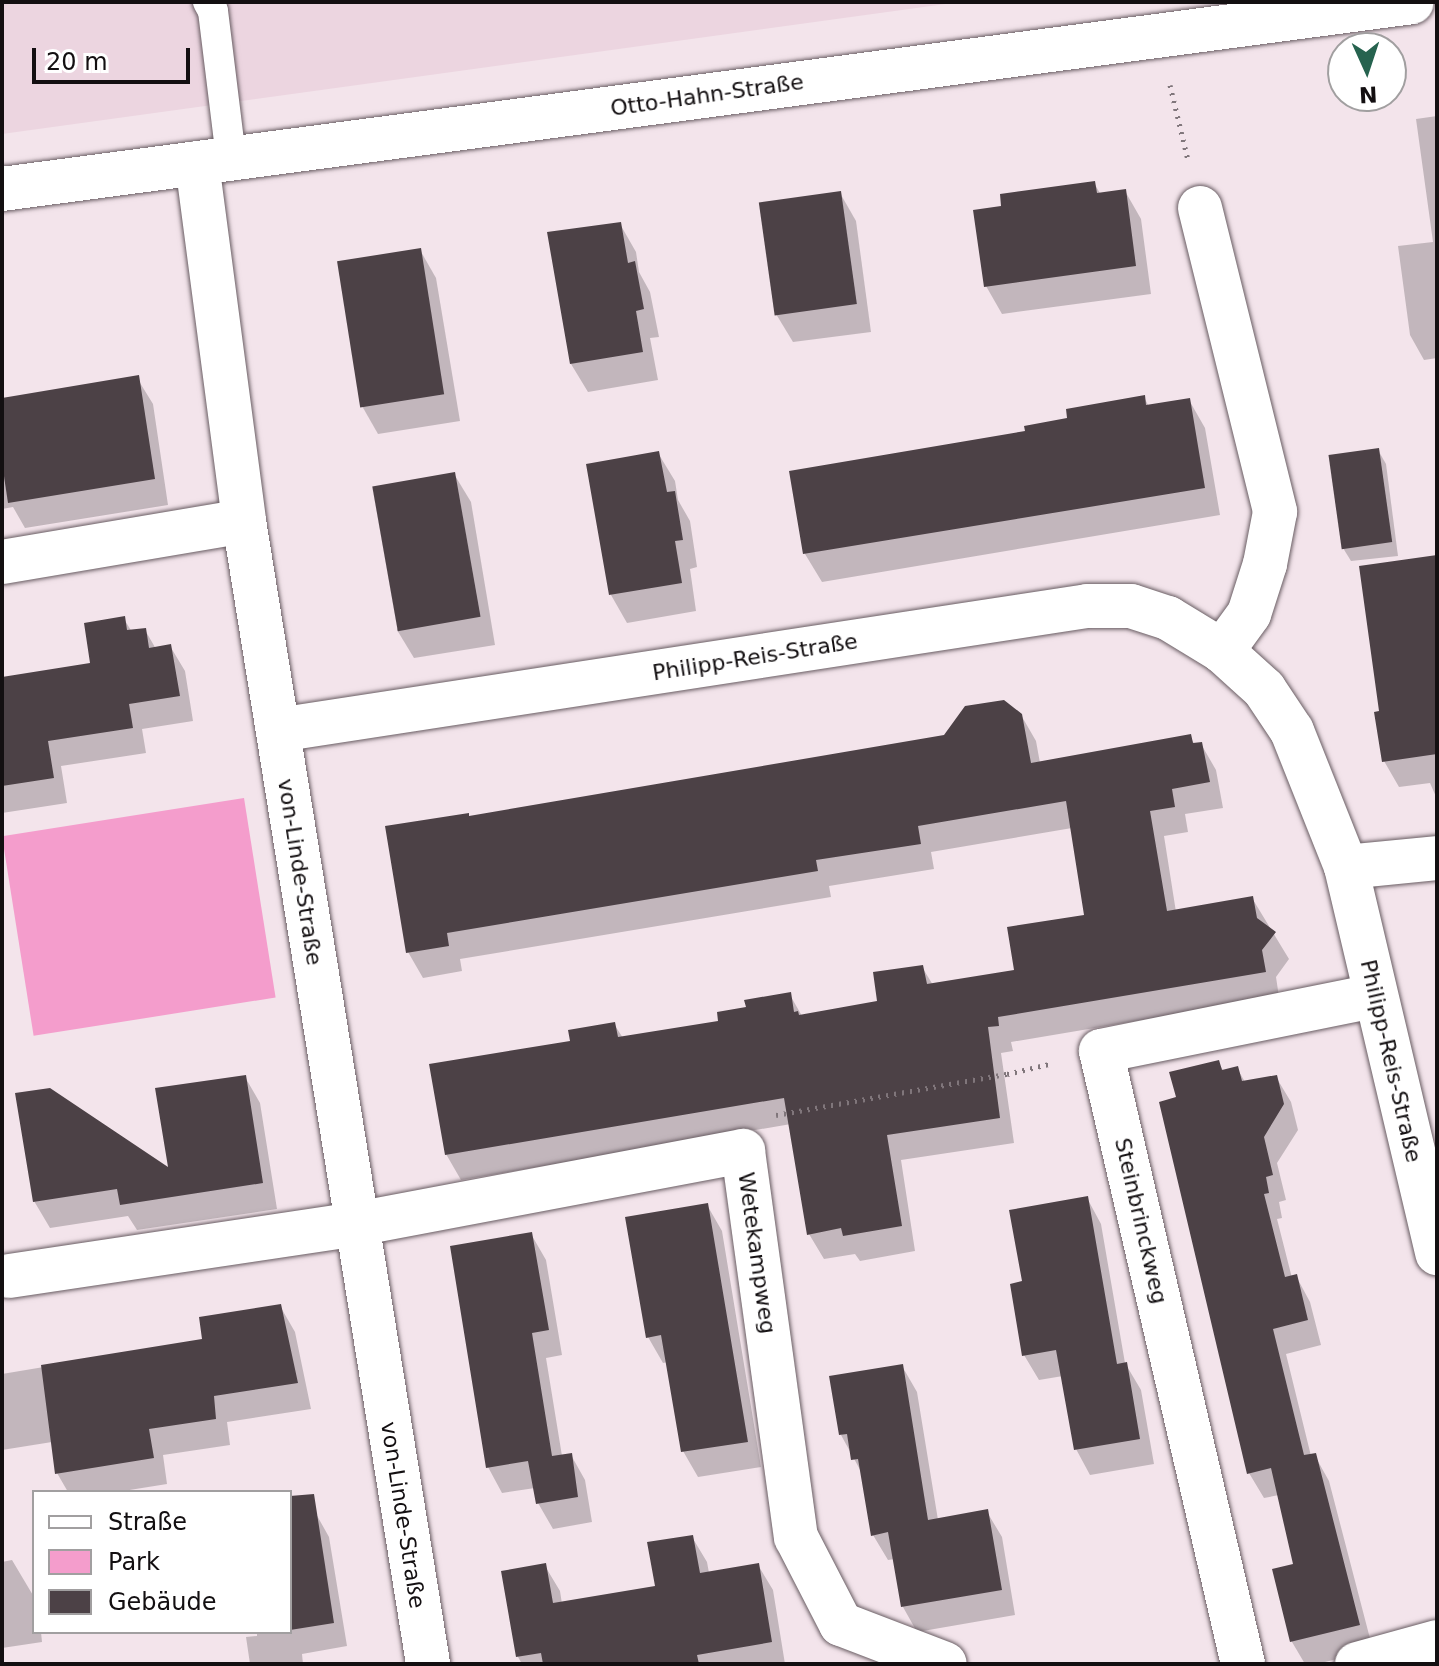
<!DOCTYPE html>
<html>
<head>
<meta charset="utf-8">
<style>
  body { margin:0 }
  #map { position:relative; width:1439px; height:1666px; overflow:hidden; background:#f3e4eb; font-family:"DejaVu Sans",sans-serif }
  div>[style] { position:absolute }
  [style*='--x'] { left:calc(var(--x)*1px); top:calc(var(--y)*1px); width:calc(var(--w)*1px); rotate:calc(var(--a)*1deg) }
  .built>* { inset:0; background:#ecd5e0 }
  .green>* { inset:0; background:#f49dcc; transform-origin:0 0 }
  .shadow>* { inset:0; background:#0003 }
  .building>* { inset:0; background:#4c4146; transform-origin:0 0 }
  .path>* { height:5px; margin-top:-2.5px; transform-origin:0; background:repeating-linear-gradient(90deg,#80767b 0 2px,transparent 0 8px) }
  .roads { filter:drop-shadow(0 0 2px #695d63) drop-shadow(0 0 2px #695d63) }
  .lane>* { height:30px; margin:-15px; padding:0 15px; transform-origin:15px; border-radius:15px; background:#fff }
  .street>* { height:44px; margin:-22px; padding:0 22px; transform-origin:22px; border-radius:22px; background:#fff }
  span { translate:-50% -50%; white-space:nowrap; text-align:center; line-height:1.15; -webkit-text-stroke:8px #fff; paint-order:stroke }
  .street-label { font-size:22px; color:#130f11 }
  .frame { position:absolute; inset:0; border:4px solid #130f11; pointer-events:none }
  .legend { position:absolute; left:32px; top:1490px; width:260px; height:144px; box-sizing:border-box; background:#fff; border:2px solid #a19fa0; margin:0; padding:10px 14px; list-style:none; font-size:24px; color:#130f11 }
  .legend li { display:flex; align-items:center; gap:16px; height:40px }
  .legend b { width:40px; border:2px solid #a19fa0 }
  .north { position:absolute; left:1327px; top:32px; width:80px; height:80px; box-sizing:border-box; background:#fff; border:2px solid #a19fa0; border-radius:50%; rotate:177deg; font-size:22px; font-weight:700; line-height:32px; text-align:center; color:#130f11 }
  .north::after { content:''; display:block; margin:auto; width:28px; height:36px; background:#26634f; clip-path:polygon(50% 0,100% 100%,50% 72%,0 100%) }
  .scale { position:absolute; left:32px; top:48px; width:158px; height:36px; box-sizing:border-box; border:4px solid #130f11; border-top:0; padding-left:10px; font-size:24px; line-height:28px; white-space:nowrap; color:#130f11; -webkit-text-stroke:6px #fff; paint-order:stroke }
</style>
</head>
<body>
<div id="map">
  <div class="built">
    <div style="clip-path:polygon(2px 2px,960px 2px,2px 134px)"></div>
  </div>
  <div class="green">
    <div style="left:244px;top:798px;width:202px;height:245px;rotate:81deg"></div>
  </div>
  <div class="shadow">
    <div style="clip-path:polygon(1437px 116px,1437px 358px,1424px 360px,1410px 335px,1398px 246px,1433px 242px,1416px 119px)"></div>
    <div style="clip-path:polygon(1094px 183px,1101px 195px,1125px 191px,1141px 219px,1151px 294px,1002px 314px,986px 286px,1004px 208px)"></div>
    <div style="clip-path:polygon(840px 193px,856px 221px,871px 332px,793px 342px,776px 314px)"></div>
    <div style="clip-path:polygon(620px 224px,636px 252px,639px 272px,650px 292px,659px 337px,650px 338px,658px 380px,588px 392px,571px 364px)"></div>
    <div style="clip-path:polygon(420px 250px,436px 278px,460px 421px,378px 434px,362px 406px)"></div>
    <div style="clip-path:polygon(137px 378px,153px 404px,168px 505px,25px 528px,13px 507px,2px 509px,2px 400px)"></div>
    <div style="clip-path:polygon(1144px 397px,1149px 407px,1189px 400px,1205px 428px,1220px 515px,822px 582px,805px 554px,791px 472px,1028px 433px)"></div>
    <div style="clip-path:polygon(1378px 450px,1386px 464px,1398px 556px,1351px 561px,1343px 548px)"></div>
    <div style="clip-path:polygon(658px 453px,675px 481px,678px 500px,690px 521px,697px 567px,690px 569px,696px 611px,627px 623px,611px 595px)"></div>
    <div style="clip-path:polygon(454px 474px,471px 502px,495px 645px,414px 658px,397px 630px)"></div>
    <div style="clip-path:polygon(1437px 561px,1437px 799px,1430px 783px,1399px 787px,1384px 761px,1381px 713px)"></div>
    <div style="clip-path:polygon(124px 619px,132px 632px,145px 630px,156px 649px,170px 646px,185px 671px,193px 721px,142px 729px,146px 753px,61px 766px,67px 803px,2px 813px,2px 679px,92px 664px)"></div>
    <div style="clip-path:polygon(1021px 715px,1036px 741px,1040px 763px,1190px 737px,1195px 745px,1201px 744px,1216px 770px,1223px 808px,1185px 814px,1188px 832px,1164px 836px,1176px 912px,1252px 898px,1289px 959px,1276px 977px,1279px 997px,1011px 1042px,1013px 1051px,1001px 1053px,1014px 1143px,901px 1160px,915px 1251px,860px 1261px,855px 1254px,824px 1259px,809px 1234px,791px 1124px,461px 1180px,446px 1154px,572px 1043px,614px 1024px,623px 1038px,721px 1023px,790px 995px,802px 1016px,879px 1003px,922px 967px,933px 985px,1016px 972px,1086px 916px,1072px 828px,931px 852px,934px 869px,829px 886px,831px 897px,460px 959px,462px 971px,423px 978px,408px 952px,469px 818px,945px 737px)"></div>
    <div style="clip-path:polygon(1218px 1062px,1224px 1072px,1237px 1068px,1245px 1082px,1276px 1077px,1291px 1102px,1298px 1130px,1277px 1163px,1286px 1200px,1279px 1202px,1282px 1218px,1277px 1219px,1292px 1278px,1296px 1276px,1310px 1302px,1321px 1345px,1286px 1354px,1311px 1456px,1315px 1456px,1329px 1481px,1373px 1650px,1317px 1664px,1305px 1664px,1292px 1642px,1275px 1571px,1296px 1565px,1279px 1495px,1264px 1498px,1249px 1473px,1178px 1099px)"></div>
    <div style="clip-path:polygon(245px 1077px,260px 1103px,277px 1209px,137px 1230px,128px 1216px,50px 1228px,34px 1201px,170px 1172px)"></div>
    <div style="clip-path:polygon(1087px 1198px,1101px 1224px,1125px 1363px,1141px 1390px,1154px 1464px,1090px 1475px,1076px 1449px,1063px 1376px,1039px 1380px,1024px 1355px,1024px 1283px)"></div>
    <div style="clip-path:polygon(707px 1205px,722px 1231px,761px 1467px,698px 1477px,683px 1451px,668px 1362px,663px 1363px,648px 1337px)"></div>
    <div style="clip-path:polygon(531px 1234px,546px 1260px,562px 1355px,546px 1358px,562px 1456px,571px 1455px,585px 1480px,592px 1522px,553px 1529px,538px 1503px,535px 1488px,502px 1493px,488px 1467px)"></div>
    <div style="clip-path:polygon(280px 1306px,295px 1332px,311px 1409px,227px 1422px,230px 1445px,163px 1455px,167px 1484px,117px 1492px,68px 1492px,57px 1473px,52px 1442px,2px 1450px,2px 1374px,205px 1340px)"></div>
    <div style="clip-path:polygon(902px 1366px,917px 1392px,938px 1520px,987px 1512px,1002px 1537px,1015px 1615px,917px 1632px,903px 1607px,895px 1559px,888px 1560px,873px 1535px,864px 1477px,841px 1435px)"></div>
    <div style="clip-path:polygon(315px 1512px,329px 1537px,347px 1646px,302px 1654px,303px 1664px,250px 1664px,246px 1637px,257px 1636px,257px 1632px,290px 1632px,290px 1516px)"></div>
    <div style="clip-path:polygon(692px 1537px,707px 1562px,709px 1573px,758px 1565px,773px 1590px,785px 1664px,522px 1664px,518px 1657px,545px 1566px,560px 1591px,562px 1604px,657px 1587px)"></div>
    <div style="clip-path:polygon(12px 1560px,34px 1597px,34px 1632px,41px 1632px,42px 1642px,2px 1648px,2px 1562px)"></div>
  </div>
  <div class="building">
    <div style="clip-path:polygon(1095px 181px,1097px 193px,1126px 189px,1136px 266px,984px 287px,973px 210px,1001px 206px,1000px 194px)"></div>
    <div style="left:841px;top:191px;width:114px;height:83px;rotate:82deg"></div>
    <div style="clip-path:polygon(621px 222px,628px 263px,635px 261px,644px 309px,636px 311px,643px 352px,570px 364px,547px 232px)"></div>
    <div style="left:421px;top:248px;width:148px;height:85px;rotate:81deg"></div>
    <div style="clip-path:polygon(139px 375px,155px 479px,8px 503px,2px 463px,2px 398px)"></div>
    <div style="clip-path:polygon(1145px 395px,1146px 405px,1190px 398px,1205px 488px,803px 554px,789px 471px,1025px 431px,1024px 426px,1067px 418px,1066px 409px)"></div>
    <div style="left:1379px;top:448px;width:95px;height:51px;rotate:82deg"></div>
    <div style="clip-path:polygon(659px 451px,667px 492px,675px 491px,683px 540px,675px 541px,682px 583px,609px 595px,586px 464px)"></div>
    <div style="left:455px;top:472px;width:147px;height:84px;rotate:80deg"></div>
    <div style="clip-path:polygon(1437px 555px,1437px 754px,1382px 762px,1374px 712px,1379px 711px,1359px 566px)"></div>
    <div style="clip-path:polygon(125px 616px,127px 630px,146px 628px,149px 648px,171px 644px,180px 696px,129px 704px,133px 728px,48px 741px,54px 778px,2px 786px,2px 677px,90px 663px,84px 623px)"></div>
    <div style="clip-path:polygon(1004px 700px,1022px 714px,1031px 763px,1191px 734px,1193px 743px,1202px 742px,1210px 782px,1172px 789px,1175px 807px,1150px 811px,1167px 911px,1253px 896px,1257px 918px,1276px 932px,1262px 950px,1266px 972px,998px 1017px,999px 1026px,988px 1027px,1000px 1118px,887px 1135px,902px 1226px,843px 1236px,841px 1228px,807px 1235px,784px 1098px,445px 1155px,429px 1064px,570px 1041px,568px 1030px,615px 1022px,618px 1037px,718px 1021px,717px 1012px,746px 1007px,744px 1000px,791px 992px,794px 1012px,798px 1011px,799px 1015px,877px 1001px,873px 972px,923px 965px,927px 984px,1014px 970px,1007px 927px,1084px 915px,1066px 801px,918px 826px,921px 844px,816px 860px,818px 871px,447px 933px,449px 946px,406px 953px,385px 826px,469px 813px,469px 816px,944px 735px,965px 706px)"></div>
    <div style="clip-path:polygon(1219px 1060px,1222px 1070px,1238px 1066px,1242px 1081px,1277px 1075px,1284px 1104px,1264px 1137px,1273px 1175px,1266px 1177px,1269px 1193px,1264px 1194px,1285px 1277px,1297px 1274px,1308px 1320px,1273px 1329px,1304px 1455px,1316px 1453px,1360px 1625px,1290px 1642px,1272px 1569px,1293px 1564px,1271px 1468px,1247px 1474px,1159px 1102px,1176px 1097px,1169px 1072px)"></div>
    <div style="clip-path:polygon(246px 1075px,263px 1183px,120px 1205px,117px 1189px,33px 1202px,15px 1093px,50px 1088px,168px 1167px,155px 1088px)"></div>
    <div style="clip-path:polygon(1088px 1196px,1117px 1364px,1127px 1362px,1140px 1439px,1074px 1450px,1056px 1350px,1022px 1356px,1010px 1284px,1022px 1281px,1009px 1210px)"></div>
    <div style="clip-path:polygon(708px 1203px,748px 1442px,681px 1452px,661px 1335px,646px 1338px,625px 1217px)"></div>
    <div style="clip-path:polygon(532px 1232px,549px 1330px,532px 1333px,552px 1456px,572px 1453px,578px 1497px,536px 1504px,528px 1461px,486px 1468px,450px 1246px)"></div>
    <div style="clip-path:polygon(281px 1304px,298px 1383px,214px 1396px,216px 1419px,149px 1429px,154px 1458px,55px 1474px,41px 1365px,202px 1339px,199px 1317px)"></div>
    <div style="clip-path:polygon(903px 1364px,928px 1520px,988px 1509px,1002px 1590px,901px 1607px,888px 1532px,871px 1536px,858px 1459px,851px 1460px,847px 1434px,839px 1435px,829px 1376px)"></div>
    <div style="clip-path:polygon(314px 1494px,334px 1623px,290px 1630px,290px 1496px)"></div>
    <div style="clip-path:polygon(693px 1535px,700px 1573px,759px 1563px,772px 1642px,697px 1655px,699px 1664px,543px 1664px,541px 1653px,516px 1657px,501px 1571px,546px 1563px,553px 1603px,655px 1586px,647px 1542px)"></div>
  </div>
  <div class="path">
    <div style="--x:1170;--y:85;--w:77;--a:76.5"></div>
    <div style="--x:776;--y:1115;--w:235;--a:-10.1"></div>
    <div style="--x:1007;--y:1074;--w:47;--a:-13.4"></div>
  </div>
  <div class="roads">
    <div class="lane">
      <div style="--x:208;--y:2;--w:10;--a:61"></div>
      <div style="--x:213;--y:11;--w:148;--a:83"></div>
    </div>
    <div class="street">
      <div style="--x:197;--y:163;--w:361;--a:82.5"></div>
      <div style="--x:244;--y:521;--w:1158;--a:80.85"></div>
      <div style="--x:2;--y:189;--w:1422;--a:-7.55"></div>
      <div style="--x:1200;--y:208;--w:313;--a:76.1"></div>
      <div style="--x:1275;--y:512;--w:53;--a:100.9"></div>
      <div style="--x:1265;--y:564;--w:52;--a:107.7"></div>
      <div style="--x:1249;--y:614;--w:46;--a:126.1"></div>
      <div style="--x:1222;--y:651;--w:57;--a:42.1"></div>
      <div style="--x:1264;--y:689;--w:50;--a:56.3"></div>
      <div style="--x:1292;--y:731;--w:146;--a:68.3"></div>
      <div style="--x:1346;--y:867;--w:397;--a:76.7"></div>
      <div style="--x:2;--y:562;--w:245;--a:-9.6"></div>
      <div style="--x:278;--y:730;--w:818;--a:-8.71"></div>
      <div style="--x:1087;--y:606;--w:44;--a:0"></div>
      <div style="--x:1131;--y:606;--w:39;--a:18"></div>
      <div style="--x:1168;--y:618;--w:63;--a:31.4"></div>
      <div style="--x:1346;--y:867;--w:91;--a:-5.6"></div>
      <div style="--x:9;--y:1276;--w:351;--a:-8.5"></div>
      <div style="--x:356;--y:1224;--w:394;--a:-10.7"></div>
      <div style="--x:743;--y:1151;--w:390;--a:82.2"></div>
      <div style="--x:796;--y:1537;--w:98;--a:62.7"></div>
      <div style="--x:841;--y:1624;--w:111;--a:21"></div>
      <div style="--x:1243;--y:1664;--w:629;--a:-103.04"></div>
      <div style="--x:1101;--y:1051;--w:279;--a:-11.4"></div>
      <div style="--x:1357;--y:1664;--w:83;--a:-15.4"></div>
    </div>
  </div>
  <div class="street-label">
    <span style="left:707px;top:95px;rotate:-8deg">Otto-Hahn-Straße</span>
    <span style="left:755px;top:657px;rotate:-9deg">Philipp-Reis-Straße</span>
    <span style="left:300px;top:872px;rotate:81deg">von-Linde-Straße</span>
    <span style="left:1391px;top:1061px;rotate:77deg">Philipp-Reis-Straße</span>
    <span style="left:1141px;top:1221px;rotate:77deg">Steinbrinckweg</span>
    <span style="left:757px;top:1253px;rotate:82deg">Wetekampweg</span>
    <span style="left:403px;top:1515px;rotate:81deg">von-Linde-Straße</span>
  </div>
  <div class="frame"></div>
  <ul class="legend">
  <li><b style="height:10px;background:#fff"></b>Straße</li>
  <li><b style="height:22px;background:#f49dcc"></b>Park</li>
  <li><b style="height:22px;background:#4c4146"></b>Gebäude</li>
  </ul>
  <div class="north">N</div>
  <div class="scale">20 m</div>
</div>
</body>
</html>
